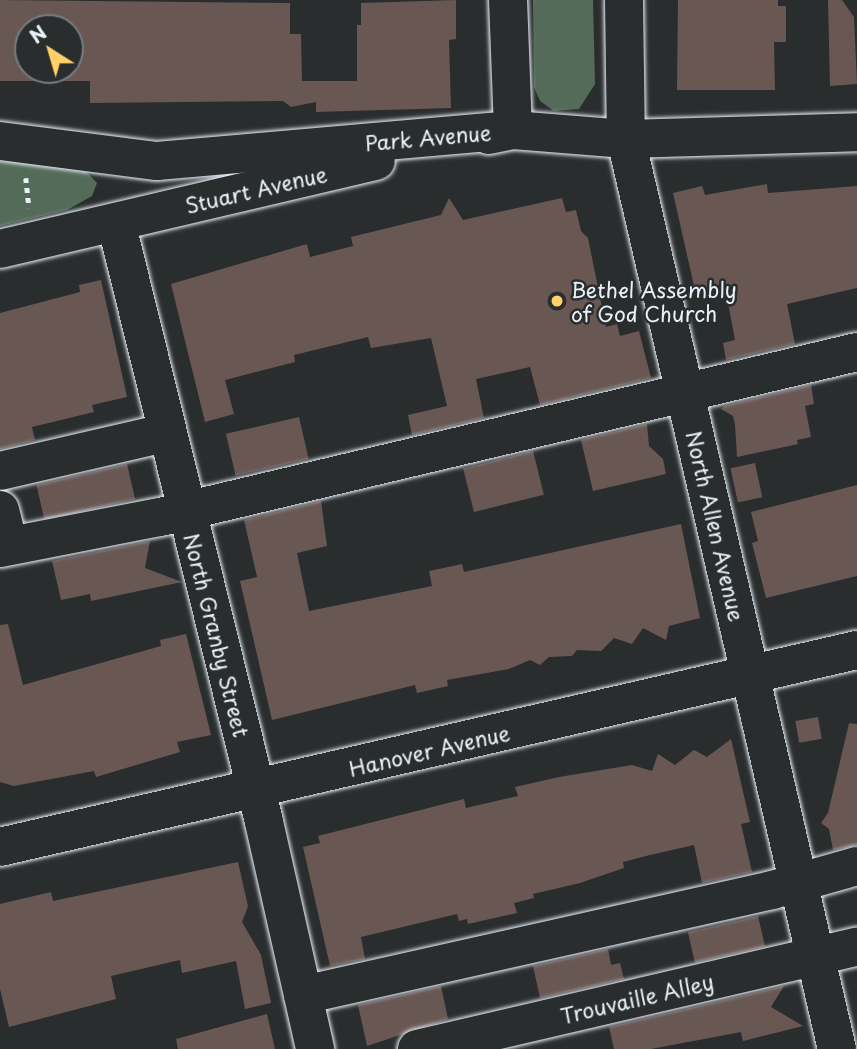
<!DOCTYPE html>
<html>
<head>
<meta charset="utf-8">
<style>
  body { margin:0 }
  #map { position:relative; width:857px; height:1049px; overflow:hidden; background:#2a2d2e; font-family:"Playpen Sans",sans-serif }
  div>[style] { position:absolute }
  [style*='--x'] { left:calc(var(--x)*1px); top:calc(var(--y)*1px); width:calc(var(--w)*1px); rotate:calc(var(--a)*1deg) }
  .green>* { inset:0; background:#536b58 }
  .building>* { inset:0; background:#695753; transform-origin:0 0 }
  .path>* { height:4.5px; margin-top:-2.25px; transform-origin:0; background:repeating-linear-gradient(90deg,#e8f1f8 0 5px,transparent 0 10px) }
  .roads { filter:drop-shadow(0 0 2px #e8f1f8) drop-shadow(0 0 2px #e8f1f8) }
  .minor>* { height:38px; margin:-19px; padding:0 19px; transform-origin:19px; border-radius:19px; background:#2a2d2e }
  .dots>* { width:19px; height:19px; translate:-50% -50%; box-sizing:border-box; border:4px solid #2a2d2e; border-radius:50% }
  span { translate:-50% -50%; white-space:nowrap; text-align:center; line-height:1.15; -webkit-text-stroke:5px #2a2d2e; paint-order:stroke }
  .street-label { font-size:21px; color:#e8f1f8 }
  .poi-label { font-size:21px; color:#e8f1f8 }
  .left { translate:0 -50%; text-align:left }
  .north { position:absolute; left:14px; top:14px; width:70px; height:70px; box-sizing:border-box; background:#2a2d2e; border:2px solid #767b7f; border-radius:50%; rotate:323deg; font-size:19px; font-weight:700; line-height:28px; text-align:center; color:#e8f1f8 }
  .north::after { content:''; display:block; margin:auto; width:24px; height:32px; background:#ffd166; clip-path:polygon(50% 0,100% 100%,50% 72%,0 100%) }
</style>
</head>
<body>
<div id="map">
  <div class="green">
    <div style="clip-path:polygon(533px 0,593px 0,595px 84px,579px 109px,554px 111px,540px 101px,534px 87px)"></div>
    <div style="clip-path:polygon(0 155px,81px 166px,97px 183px,92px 196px,67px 210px,0 226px)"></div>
  </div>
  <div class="building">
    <div style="clip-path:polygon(evenodd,0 0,290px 3px,290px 34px,301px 34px,302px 81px,357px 81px,357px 25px,361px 25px,361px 3px,456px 0,456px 39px,449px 40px,451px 108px,316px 112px,316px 102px,291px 107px,283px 101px,90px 103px,90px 81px,0 81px,0 0,28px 28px,70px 28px,70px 70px,28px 70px,28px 28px)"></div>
    <div style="clip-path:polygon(678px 0,778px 0,778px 6px,786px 6px,786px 42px,774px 42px,775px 90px,677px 90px)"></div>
    <div style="clip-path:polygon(828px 0,842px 0,854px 17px,857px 84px,830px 86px)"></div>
    <div style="clip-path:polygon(767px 184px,768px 193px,857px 186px,857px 288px,787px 304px,795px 344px,726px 360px,723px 343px,735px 340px,726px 292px,697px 299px,673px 193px,702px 186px,705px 195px)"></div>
    <div style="clip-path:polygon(449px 198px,463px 220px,562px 198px,566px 212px,576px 210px,581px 231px,588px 238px,606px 327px,617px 324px,620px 336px,639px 331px,651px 378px,540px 405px,530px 367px,476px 379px,484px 418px,412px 435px,408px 415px,447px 406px,431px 338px,371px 348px,368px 337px,294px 355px,295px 362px,225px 380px,234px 414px,205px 422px,171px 284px,307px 244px,310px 257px,353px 246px,351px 237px,441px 215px)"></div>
    <div style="clip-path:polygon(101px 280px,127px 397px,92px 405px,94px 412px,32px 427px,35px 440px,0 449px,0 313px,80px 292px,79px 285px)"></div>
    <div style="clip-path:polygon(811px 385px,814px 404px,805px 406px,811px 437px,797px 440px,798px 444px,737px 457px,735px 425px,733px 416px,721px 409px,724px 406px)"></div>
    <div style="left:299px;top:417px;width:43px;height:75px;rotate:77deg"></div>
    <div style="clip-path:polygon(647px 424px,649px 446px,663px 459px,666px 474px,593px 491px,581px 440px)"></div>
    <div style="left:533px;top:451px;width:45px;height:72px;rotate:76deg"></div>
    <div style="left:755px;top:463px;width:35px;height:25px;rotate:78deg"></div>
    <div style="left:127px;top:464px;width:36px;height:93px;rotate:77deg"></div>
    <div style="clip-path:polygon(857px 485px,857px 576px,766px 598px,752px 543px,758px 541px,751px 512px)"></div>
    <div style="clip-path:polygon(321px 501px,327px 546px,297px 553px,309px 611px,432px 586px,429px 571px,462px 564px,464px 572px,681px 524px,700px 618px,669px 626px,666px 640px,643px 628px,632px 644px,614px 638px,601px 651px,577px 650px,572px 656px,549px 657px,540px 665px,530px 660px,509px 669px,447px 680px,448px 686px,417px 693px,415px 685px,272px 720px,240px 581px,257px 577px,244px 520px)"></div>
    <div style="clip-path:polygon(150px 541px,145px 568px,182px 582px,91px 601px,90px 594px,61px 600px,52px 561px)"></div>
    <div style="clip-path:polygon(8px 624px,23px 685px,161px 646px,160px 640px,186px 634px,211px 735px,177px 742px,180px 752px,96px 777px,94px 771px,14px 786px,0 782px,0 625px)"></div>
    <div style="left:818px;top:717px;width:22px;height:23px;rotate:80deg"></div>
    <div style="clip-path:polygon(849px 723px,857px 724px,857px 845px,833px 850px,829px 829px,821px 823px,828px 813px)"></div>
    <div style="clip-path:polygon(731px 739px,750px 822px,741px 824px,752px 872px,702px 883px,694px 845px,650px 855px,623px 862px,624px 868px,580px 883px,533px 894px,534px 898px,514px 903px,517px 913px,468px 924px,467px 919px,459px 921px,457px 914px,361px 937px,365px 959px,330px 966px,303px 847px,320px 843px,318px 836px,464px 799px,466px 808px,518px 796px,515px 787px,559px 777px,632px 765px,652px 771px,658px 754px,675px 765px,694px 750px,707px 757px)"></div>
    <div style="clip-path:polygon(238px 862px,248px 906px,242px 922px,261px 955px,271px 1003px,245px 1009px,236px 961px,182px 973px,180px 960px,111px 976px,116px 999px,9px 1027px,0 989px,0 904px,51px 892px,53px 901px)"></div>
    <div style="left:758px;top:916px;width:31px;height:72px;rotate:77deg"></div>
    <div style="clip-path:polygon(608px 949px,611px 965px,620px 963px,624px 979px,540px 998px,533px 966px)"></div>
    <div style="clip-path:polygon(441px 986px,448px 1019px,367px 1046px,358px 1005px)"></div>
    <div style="clip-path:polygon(784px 986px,771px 1007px,803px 1026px,743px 1041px,741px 1032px,651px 1049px,614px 1049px,609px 1027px)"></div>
    <div style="clip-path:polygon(267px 1014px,275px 1049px,178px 1049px,176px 1039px)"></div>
  </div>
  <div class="path">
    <div style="--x:26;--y:178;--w:30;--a:84"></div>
  </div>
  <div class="roads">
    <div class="minor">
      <div style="--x:624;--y:0;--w:139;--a:89.2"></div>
      <div style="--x:626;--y:139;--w:934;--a:76.95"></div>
      <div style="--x:489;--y:135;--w:25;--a:-12"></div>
      <div style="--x:513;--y:130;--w:130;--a:-92.2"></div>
      <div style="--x:0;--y:141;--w:158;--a:7.3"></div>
      <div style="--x:157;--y:161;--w:357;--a:-5"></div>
      <div style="--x:513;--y:130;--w:113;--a:4.6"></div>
      <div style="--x:626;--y:139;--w:231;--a:-1.7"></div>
      <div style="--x:116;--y:222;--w:618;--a:76.14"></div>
      <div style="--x:264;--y:822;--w:233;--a:77.3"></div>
      <div style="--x:0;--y:249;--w:386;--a:-13.2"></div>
      <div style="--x:0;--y:471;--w:169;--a:-13"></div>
      <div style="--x:0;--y:510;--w:37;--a:76"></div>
      <div style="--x:0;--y:548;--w:163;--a:-11"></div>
      <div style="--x:160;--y:517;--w:716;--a:-13.32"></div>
      <div style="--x:0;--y:847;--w:879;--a:-12.95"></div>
      <div style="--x:303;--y:995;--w:481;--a:-12.6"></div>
      <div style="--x:772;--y:890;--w:88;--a:-15.8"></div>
      <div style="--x:417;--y:1049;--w:452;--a:-13.1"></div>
    </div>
  </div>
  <div class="dots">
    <div style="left:557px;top:301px;background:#ffd166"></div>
  </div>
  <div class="street-label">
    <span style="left:428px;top:137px;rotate:-5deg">Park Avenue</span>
    <span style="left:256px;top:189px;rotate:-13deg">Stuart Avenue</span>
    <span style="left:716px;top:526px;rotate:77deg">North Allen Avenue</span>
    <span style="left:217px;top:635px;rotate:76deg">North Granby Street</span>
    <span style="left:429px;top:750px;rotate:-13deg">Hanover Avenue</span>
    <span style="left:637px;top:998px;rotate:-13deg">Trouvaille Alley</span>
  </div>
  <div class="poi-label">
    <span class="left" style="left:571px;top:301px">Bethel Assembly<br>of God Church</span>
  </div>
  <div class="north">N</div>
</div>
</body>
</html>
